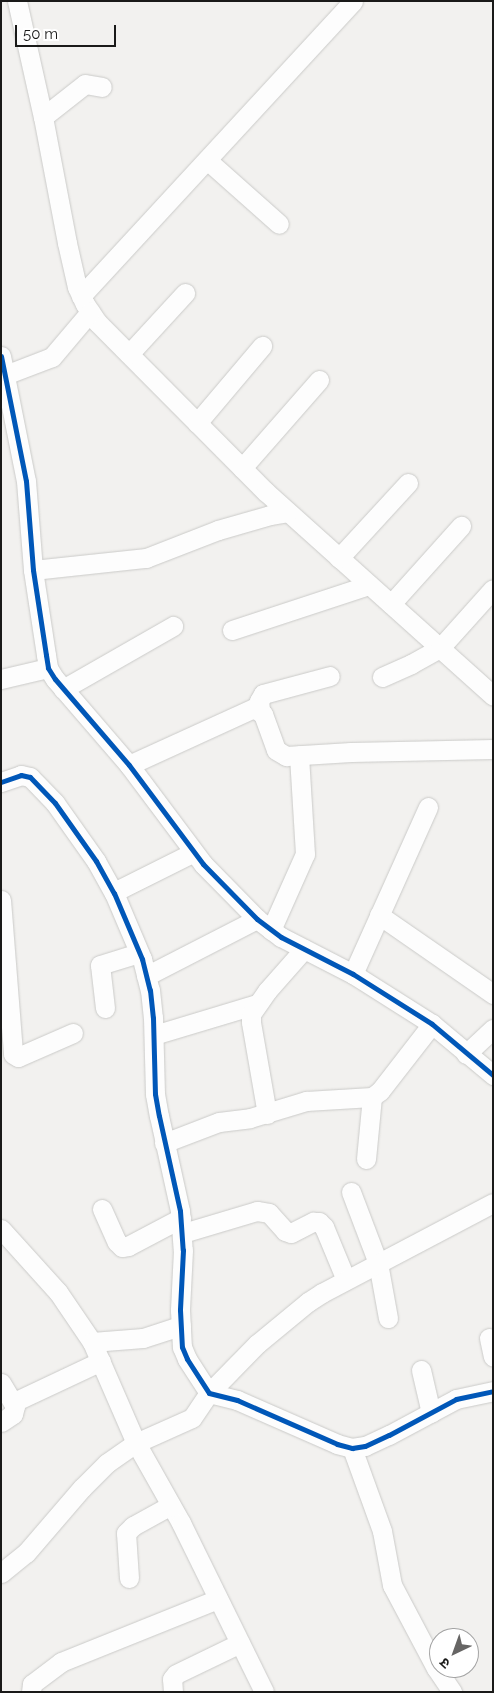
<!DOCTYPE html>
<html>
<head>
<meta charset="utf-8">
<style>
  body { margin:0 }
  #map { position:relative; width:494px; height:1693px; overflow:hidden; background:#f2f1ef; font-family:Raleway,"Noto Sans Devanagari",sans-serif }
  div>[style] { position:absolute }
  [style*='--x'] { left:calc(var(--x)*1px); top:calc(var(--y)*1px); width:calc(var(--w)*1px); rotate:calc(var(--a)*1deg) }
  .roads { filter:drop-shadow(0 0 1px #cacac8) drop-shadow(0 0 1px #cacac8) }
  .minor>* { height:19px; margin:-9.5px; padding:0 9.5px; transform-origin:9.5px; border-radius:9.5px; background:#fdfdfd }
  .cycleway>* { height:5px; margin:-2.5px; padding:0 2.5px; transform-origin:2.5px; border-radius:2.5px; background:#0057b8 }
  span { translate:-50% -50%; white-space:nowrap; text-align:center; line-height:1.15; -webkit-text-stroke:4px #fff; paint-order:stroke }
  .frame { position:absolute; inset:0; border:2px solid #1a1a19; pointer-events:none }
  .north { position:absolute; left:429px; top:1628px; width:50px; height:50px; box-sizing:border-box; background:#fff; border:1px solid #a3a3a3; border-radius:50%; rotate:222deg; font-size:14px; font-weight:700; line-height:20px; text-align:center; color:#1a1a19 }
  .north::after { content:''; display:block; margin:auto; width:18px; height:22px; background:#666564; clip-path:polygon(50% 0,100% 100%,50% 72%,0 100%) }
  .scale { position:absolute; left:15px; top:25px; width:101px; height:22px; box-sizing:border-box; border:2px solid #1a1a19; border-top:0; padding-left:6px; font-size:15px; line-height:18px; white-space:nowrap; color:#1a1a19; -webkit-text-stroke:4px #fff; paint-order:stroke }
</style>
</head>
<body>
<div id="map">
  <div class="roads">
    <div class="minor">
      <div style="--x:17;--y:1;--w:119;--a:77.4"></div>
      <div style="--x:43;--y:117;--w:128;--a:79.2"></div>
      <div style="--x:67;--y:243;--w:45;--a:77.2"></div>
      <div style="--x:77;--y:287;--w:19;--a:65"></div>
      <div style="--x:85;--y:304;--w:22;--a:56"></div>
      <div style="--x:97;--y:322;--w:240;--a:45.2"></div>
      <div style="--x:266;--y:492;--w:305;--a:41.9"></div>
      <div style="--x:43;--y:117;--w:53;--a:-38.2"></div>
      <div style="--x:85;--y:84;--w:17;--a:10"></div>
      <div style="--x:207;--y:160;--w:96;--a:41.6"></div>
      <div style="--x:81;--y:296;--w:401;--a:-47.3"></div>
      <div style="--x:129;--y:354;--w:83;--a:-47.4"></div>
      <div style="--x:1;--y:356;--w:127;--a:78.7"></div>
      <div style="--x:26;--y:481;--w:89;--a:85.5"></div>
      <div style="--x:33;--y:570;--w:86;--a:81.3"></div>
      <div style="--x:46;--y:655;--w:13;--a:81"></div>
      <div style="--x:48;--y:668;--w:13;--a:58"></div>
      <div style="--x:55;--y:679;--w:113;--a:49.3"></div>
      <div style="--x:129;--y:765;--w:124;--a:53.2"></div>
      <div style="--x:203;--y:864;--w:77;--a:45.5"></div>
      <div style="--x:257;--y:919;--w:30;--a:37"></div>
      <div style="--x:281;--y:937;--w:81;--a:27.2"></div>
      <div style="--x:353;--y:974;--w:93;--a:32.3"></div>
      <div style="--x:432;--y:1024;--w:80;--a:39.9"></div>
      <div style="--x:5;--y:375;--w:50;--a:-21"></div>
      <div style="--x:52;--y:357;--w:59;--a:-49.8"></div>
      <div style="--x:197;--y:423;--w:101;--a:-49.8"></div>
      <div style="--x:242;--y:468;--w:117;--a:-48.8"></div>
      <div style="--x:339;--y:558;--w:102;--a:-47.4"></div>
      <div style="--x:33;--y:570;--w:114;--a:-6.1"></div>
      <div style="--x:146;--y:558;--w:77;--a:-21.3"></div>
      <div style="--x:218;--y:530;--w:54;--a:-16.1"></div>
      <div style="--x:270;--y:515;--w:18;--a:-9"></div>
      <div style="--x:391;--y:604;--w:105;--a:-48.1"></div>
      <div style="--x:232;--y:630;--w:144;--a:-18.2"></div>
      <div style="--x:382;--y:677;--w:32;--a:-24"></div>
      <div style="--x:411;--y:664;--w:33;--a:-29"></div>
      <div style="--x:440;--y:648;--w:79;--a:-48.1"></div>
      <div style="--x:1;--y:679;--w:48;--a:-13.2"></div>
      <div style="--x:63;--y:689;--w:127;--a:-29.8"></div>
      <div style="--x:260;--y:710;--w:9;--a:-96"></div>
      <div style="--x:259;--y:701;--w:8;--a:-60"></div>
      <div style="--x:263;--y:694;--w:69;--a:-15"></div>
      <div style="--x:129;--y:765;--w:137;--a:-24.5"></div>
      <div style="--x:254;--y:708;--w:11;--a:34"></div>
      <div style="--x:263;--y:714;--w:38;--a:70"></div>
      <div style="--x:276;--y:750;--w:12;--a:31"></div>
      <div style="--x:286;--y:756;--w:65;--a:-3.5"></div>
      <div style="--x:351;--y:752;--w:142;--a:-1.2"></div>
      <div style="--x:1;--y:782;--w:21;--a:-19"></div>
      <div style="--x:21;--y:775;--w:9;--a:13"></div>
      <div style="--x:30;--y:777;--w:36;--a:46"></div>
      <div style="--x:55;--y:803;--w:71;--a:54.7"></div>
      <div style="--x:96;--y:861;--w:37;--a:61"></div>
      <div style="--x:114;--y:893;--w:72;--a:67"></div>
      <div style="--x:142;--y:959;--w:32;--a:76"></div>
      <div style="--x:150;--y:990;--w:28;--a:84"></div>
      <div style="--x:153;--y:1018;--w:76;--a:88.5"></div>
      <div style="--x:155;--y:1094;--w:22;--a:80"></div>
      <div style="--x:159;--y:1116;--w:97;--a:77.5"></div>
      <div style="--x:180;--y:1211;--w:39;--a:86"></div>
      <div style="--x:183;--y:1250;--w:60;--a:92.9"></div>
      <div style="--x:180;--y:1310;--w:37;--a:87"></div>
      <div style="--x:182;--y:1347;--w:13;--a:67"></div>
      <div style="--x:187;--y:1359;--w:40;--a:57.1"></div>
      <div style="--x:209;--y:1393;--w:29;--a:14"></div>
      <div style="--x:237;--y:1400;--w:109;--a:23.7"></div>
      <div style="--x:337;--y:1444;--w:16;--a:15"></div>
      <div style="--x:352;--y:1448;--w:13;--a:-9"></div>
      <div style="--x:365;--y:1446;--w:26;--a:-25"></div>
      <div style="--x:389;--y:1435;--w:76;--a:-28.2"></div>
      <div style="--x:456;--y:1399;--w:38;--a:-12"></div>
      <div style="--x:114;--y:892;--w:89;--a:-26.6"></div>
      <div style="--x:1;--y:900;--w:154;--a:85.5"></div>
      <div style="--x:13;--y:1054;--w:6;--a:31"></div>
      <div style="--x:18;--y:1057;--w:60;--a:-23.6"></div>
      <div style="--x:379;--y:915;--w:139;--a:34.7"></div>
      <div style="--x:271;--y:930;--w:83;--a:-65.9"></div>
      <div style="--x:305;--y:854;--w:99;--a:-93.5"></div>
      <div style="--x:353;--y:974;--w:183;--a:-65.8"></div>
      <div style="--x:146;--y:976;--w:125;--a:-27.2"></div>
      <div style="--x:105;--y:1008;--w:43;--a:-96.6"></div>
      <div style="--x:100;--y:965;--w:41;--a:-17.1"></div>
      <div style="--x:154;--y:1035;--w:108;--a:-16.8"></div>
      <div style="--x:466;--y:1054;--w:37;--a:-43"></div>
      <div style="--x:267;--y:1114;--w:93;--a:-99.9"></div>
      <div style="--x:251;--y:1022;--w:8;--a:-90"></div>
      <div style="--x:251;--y:1014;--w:28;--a:-55"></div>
      <div style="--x:267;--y:991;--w:56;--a:-48.6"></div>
      <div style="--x:164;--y:1143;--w:59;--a:-20.9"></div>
      <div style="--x:219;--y:1122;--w:31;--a:-7"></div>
      <div style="--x:250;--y:1118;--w:59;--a:-16.9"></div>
      <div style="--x:306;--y:1101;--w:66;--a:-3.5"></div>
      <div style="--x:372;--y:1097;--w:10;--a:-37"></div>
      <div style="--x:380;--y:1091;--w:85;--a:-52.2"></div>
      <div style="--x:366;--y:1159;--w:62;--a:-84.5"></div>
      <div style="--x:351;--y:1192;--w:76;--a:69.2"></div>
      <div style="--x:378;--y:1263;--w:56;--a:79.7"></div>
      <div style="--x:102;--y:1209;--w:36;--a:66"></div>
      <div style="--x:117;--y:1242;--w:7;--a:45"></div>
      <div style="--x:122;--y:1247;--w:6;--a:-9"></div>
      <div style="--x:128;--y:1246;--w:60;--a:-27.8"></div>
      <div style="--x:1;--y:1229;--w:85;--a:47.9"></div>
      <div style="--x:58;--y:1292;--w:60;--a:55.8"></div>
      <div style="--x:92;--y:1342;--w:110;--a:66.5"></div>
      <div style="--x:136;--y:1443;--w:92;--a:60.6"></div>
      <div style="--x:181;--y:1523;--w:188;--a:63.8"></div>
      <div style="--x:183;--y:1233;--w:77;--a:-16.6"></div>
      <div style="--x:257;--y:1211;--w:12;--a:9"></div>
      <div style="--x:269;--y:1213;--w:24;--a:48"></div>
      <div style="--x:285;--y:1231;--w:6;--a:18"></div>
      <div style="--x:291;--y:1233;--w:25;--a:-27"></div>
      <div style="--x:313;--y:1222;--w:6;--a:0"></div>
      <div style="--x:319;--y:1222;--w:7;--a:45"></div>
      <div style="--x:324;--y:1227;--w:57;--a:67.5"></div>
      <div style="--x:489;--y:1338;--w:19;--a:78"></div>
      <div style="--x:92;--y:1342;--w:51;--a:-4.5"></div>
      <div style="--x:143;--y:1338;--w:40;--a:-18"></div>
      <div style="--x:421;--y:1370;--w:44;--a:76.9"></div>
      <div style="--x:1;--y:1383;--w:27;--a:59"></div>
      <div style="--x:15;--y:1406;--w:8;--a:104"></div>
      <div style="--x:13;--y:1414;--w:14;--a:146"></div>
      <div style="--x:14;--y:1402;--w:96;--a:-25.2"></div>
      <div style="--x:352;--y:1448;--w:88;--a:70.1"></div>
      <div style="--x:382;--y:1531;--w:55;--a:79.5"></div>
      <div style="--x:392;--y:1585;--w:94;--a:62.1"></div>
      <div style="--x:436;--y:1668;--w:29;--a:56"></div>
      <div style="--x:1;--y:1573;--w:32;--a:-39"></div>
      <div style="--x:26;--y:1553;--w:86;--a:-49.3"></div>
      <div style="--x:82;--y:1488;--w:35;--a:-45"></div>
      <div style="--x:107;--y:1463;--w:35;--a:-35"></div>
      <div style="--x:136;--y:1443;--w:61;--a:-24.1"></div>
      <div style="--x:192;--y:1418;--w:30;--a:-56"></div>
      <div style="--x:209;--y:1393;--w:69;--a:-45.6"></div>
      <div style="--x:257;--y:1344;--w:66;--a:-39.5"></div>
      <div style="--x:308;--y:1302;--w:17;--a:-33"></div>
      <div style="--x:322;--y:1293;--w:193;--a:-27.8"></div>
      <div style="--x:129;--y:1578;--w:45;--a:-93.8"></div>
      <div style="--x:126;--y:1533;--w:10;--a:-45"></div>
      <div style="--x:133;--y:1526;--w:43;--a:-28.9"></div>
      <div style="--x:31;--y:1692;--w:8;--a:-83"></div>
      <div style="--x:32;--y:1684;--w:36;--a:-37"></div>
      <div style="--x:61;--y:1662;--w:169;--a:-21.9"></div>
      <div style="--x:173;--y:1692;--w:13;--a:-94"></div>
      <div style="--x:172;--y:1679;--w:6;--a:-51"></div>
      <div style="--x:176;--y:1674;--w:71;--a:-25.8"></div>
    </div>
  </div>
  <div class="cycleway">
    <div style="--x:1;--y:356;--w:127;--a:78.7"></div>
    <div style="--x:26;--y:481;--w:89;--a:85.5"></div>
    <div style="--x:33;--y:570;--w:86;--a:81.3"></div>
    <div style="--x:46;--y:655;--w:13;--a:81"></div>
    <div style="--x:48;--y:668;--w:13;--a:58"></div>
    <div style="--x:55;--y:679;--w:113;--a:49.3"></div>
    <div style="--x:129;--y:765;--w:124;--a:53.2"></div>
    <div style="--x:203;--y:864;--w:77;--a:45.5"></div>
    <div style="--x:257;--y:919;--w:30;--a:37"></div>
    <div style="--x:281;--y:937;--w:81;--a:27.2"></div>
    <div style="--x:353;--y:974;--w:93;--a:32.3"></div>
    <div style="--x:432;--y:1024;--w:80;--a:39.9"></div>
    <div style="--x:1;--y:782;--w:21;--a:-19"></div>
    <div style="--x:21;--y:775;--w:9;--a:13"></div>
    <div style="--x:30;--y:777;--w:36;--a:46"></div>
    <div style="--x:55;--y:803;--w:71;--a:54.7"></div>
    <div style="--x:96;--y:861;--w:37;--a:61"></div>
    <div style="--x:114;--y:893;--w:72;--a:67"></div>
    <div style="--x:142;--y:959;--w:32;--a:76"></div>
    <div style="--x:150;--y:990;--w:28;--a:84"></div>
    <div style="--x:153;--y:1018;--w:76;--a:88.5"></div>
    <div style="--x:155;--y:1094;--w:22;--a:80"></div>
    <div style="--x:159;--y:1116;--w:97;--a:77.5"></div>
    <div style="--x:180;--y:1211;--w:39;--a:86"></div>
    <div style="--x:183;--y:1250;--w:60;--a:92.9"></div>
    <div style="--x:180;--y:1310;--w:37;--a:87"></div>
    <div style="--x:182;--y:1347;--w:13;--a:67"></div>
    <div style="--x:187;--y:1359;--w:40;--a:57.1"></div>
    <div style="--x:209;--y:1393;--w:29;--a:14"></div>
    <div style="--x:237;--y:1400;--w:109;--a:23.7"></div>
    <div style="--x:337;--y:1444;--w:16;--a:15"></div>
    <div style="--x:352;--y:1448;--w:13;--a:-9"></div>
    <div style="--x:365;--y:1446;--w:26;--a:-25"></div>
    <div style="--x:389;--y:1435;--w:76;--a:-28.2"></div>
    <div style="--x:456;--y:1399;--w:38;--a:-12"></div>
  </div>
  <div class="frame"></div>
  <div class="north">उ</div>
  <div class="scale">50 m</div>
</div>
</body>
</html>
